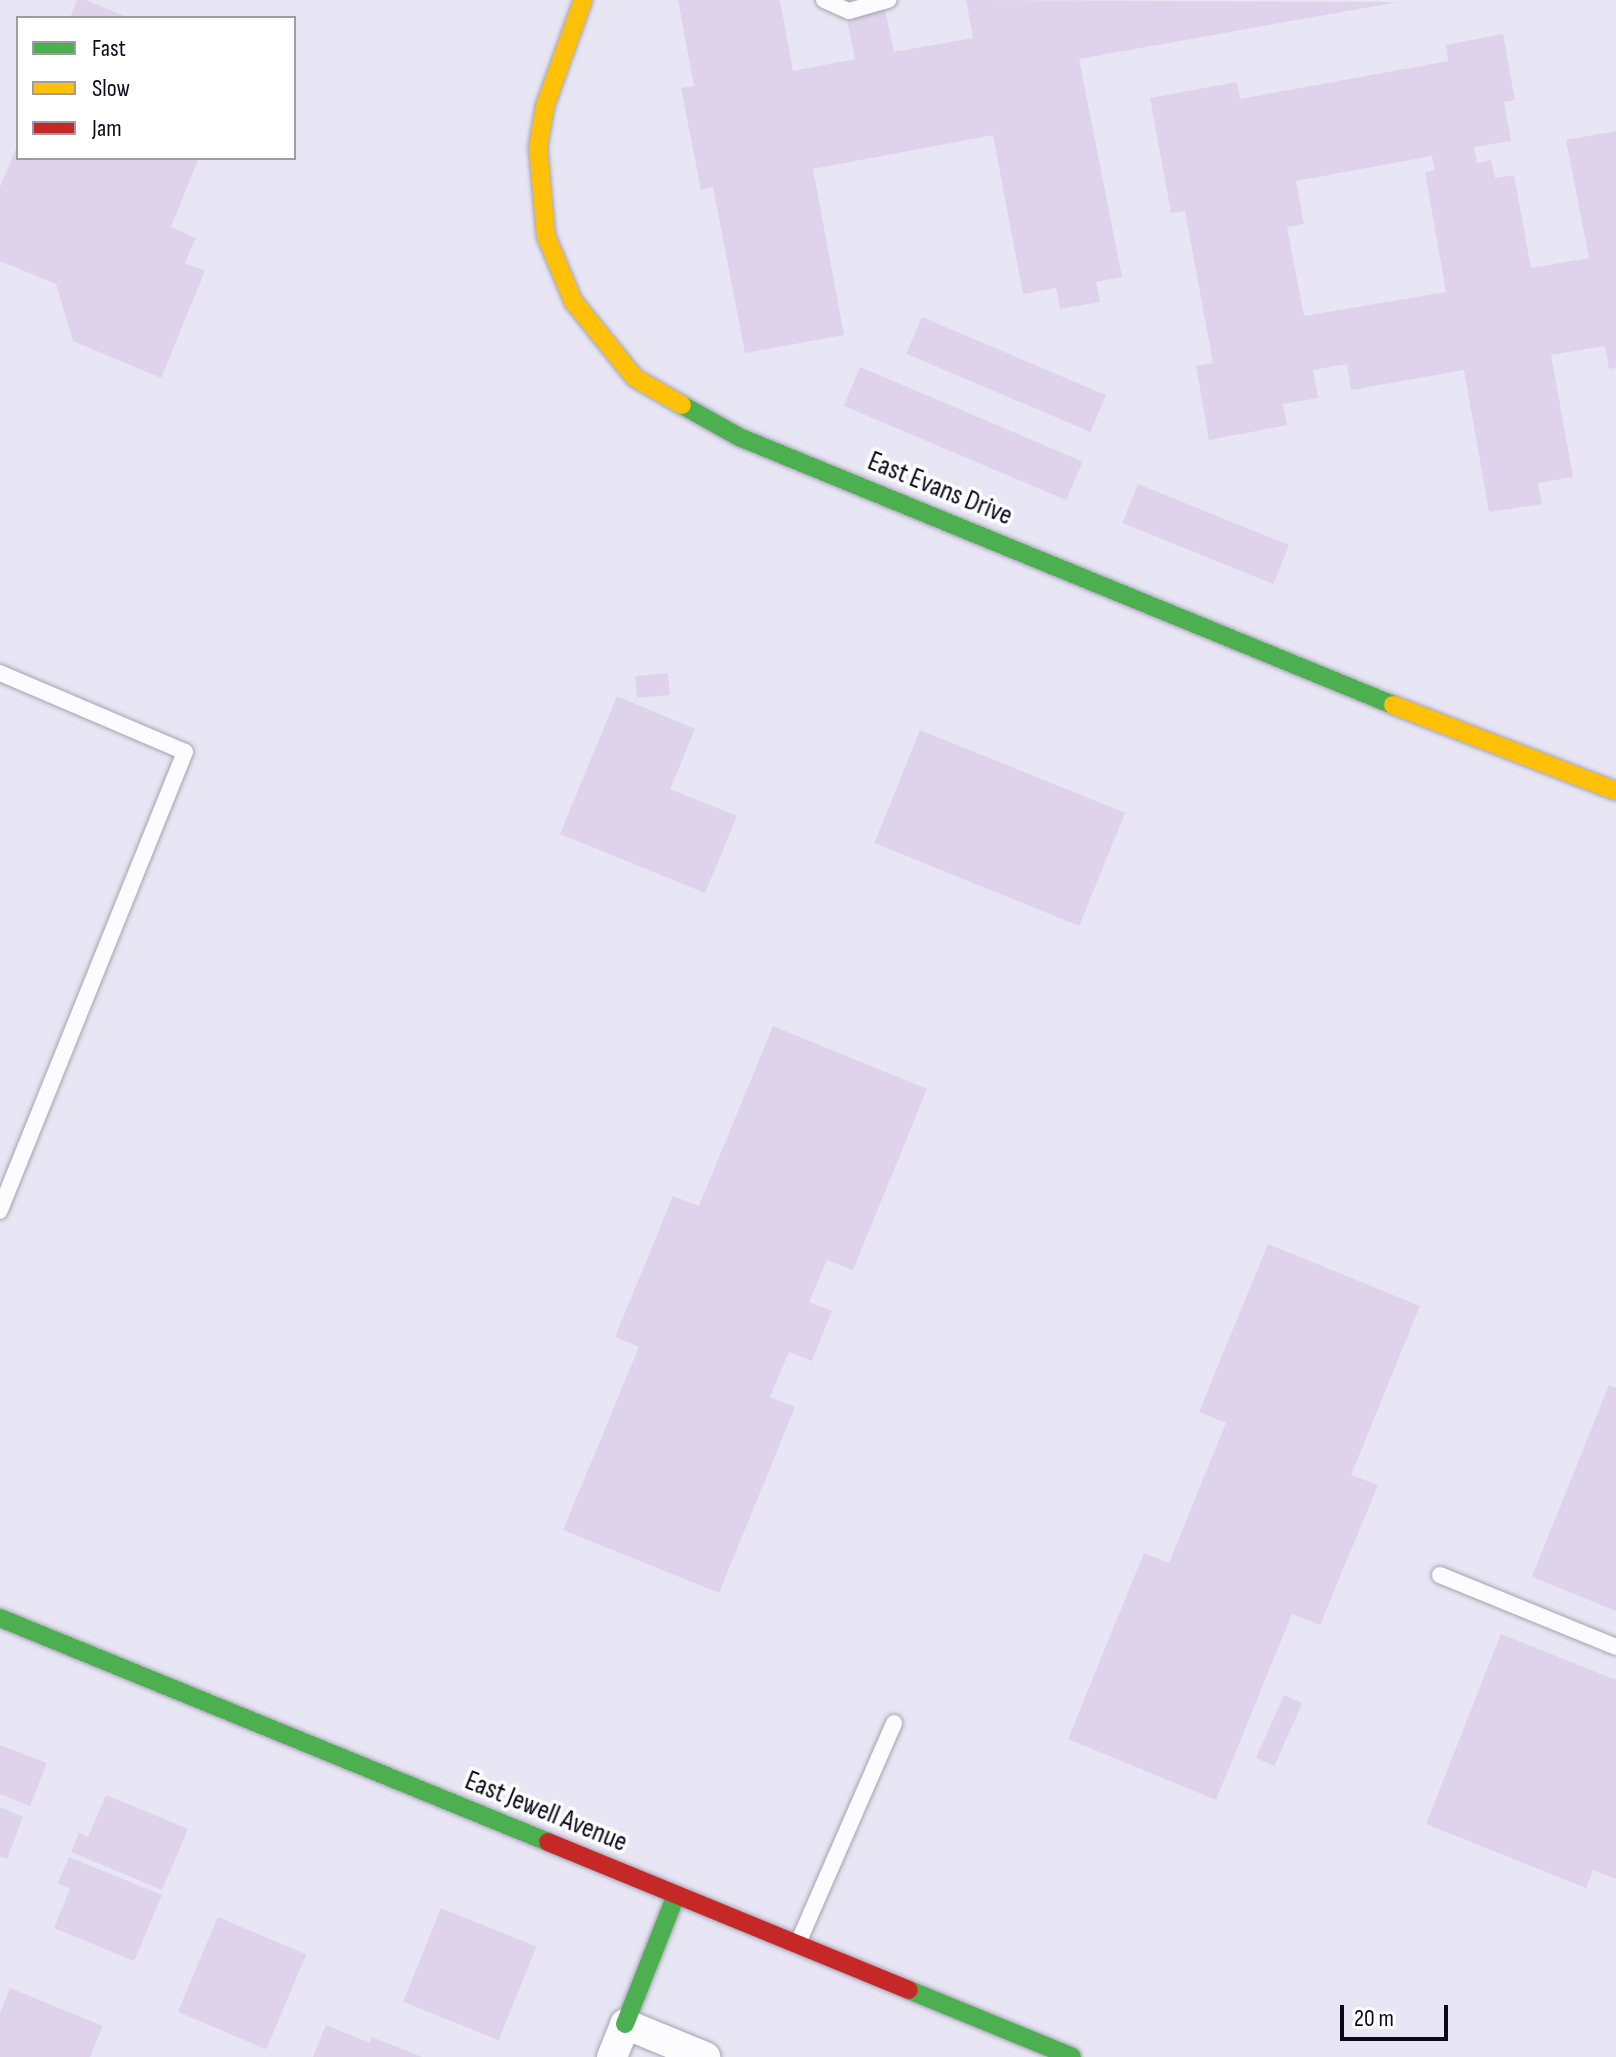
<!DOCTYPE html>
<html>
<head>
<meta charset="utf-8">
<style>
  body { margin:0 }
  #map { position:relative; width:1616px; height:2057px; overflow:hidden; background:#e8e6f4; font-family:"Sofia Sans Condensed",sans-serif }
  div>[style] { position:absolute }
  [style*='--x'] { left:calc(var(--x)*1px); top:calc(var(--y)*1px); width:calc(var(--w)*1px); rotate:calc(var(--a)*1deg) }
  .building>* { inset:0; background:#ded3ea; transform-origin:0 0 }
  .roads { filter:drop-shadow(0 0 2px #a5a2b3) drop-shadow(0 0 2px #a5a2b3) }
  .lane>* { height:16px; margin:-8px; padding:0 8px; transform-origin:8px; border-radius:8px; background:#fcfbfd }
  .street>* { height:30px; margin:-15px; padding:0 15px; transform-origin:15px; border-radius:15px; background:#fcfbfd }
  .fast>* { height:18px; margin:-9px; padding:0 9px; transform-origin:9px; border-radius:9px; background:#4caf50 }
  .slow>* { height:18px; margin:-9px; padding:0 9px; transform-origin:9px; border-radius:9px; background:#ffc107 }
  .jam>* { height:18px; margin:-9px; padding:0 9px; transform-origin:9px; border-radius:9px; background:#c62828 }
  span { translate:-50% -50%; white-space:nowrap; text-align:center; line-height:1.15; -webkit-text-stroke:7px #fff; paint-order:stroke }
  .street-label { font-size:28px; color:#0d081e }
  .legend { position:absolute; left:16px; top:16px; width:280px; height:144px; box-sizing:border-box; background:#fff; border:2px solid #9e9ca5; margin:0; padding:10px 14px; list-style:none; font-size:24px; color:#0d081e }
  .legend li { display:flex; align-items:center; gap:16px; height:40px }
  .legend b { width:40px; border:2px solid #9e9ca5 }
  .scale { position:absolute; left:1340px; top:2005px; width:108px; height:36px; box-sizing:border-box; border:4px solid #0d081e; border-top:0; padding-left:10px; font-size:24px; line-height:28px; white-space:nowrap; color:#0d081e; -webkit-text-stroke:6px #fff; paint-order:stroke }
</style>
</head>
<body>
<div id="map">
  <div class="building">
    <div style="clip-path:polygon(77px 0,86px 0,129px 18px,70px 18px)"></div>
    <div style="clip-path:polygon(678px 0,780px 0,793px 71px,855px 59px,843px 0,883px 0,894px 52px,973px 38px,966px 0,1398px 2px,1079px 59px,1122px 277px,1096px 282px,1100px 302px,1060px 309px,1056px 288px,1023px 294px,993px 135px,813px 169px,844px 335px,745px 353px,713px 187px,701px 190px,681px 88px,694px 86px)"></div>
    <div style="clip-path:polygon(evenodd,1503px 34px,1515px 100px,1504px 102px,1511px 141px,1474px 147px,1477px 163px,1491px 160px,1495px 178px,1514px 175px,1531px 268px,1589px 258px,1566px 140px,1616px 131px,1616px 368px,1609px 369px,1605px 346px,1551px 355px,1573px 477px,1538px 483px,1542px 504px,1489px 512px,1464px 370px,1351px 390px,1347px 364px,1313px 370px,1318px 398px,1283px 404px,1287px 425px,1209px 440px,1196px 366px,1213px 363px,1185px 211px,1171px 213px,1150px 98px,1237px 82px,1240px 99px,1448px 61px,1446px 45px,1503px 34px,1432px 156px,1435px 170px,1425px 172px,1446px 292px,1304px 316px,1287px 227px,1304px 224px,1296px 181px,1432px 156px)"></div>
    <div style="clip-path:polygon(18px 144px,18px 158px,199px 158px,171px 227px,196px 238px,185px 263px,205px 271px,161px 378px,73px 341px,56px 284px,0 261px,0 187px)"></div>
    <div style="left:922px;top:317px;width:200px;height:40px;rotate:23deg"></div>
    <div style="left:860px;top:367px;width:242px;height:42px;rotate:23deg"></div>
    <div style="left:1138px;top:484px;width:163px;height:42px;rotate:22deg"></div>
    <div style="left:668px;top:673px;width:22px;height:33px;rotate:85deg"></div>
    <div style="clip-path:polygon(617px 696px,695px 729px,670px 789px,737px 816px,705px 893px,560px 834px)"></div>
    <div style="left:920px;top:730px;width:221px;height:122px;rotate:22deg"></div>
    <div style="clip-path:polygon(773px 1026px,927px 1089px,853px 1270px,827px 1260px,809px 1302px,832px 1311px,812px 1361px,789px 1352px,770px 1397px,795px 1407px,719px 1593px,563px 1530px,639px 1347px,615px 1337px,673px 1196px,699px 1206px)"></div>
    <div style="clip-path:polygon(1268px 1244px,1420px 1306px,1351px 1475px,1378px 1485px,1320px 1625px,1292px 1614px,1216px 1800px,1068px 1739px,1144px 1553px,1169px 1563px,1226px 1423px,1199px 1412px)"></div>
    <div style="clip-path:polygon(1609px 1385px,1616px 1388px,1616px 1611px,1532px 1577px)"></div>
    <div style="clip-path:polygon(1501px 1634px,1616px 1680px,1616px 1879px,1593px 1870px,1586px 1888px,1426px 1824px)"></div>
    <div style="left:1284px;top:1695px;width:20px;height:69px;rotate:24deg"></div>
    <div style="clip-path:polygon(0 1745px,47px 1763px,30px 1806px,0 1794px)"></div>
    <div style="clip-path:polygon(106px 1795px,188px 1829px,162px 1890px,71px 1852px,79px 1833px,88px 1837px)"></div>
    <div style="clip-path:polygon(0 1807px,23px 1817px,7px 1859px,0 1856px)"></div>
    <div style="clip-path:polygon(69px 1857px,162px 1895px,134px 1961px,54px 1928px,70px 1889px,58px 1883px)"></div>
    <div style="left:441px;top:1908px;width:103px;height:101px;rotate:22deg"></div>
    <div style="left:218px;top:1917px;width:96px;height:103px;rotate:23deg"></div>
    <div style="clip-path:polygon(10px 1988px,103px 2026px,90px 2057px,0 2057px,0 2013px)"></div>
    <div style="clip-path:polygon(326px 2025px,370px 2043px,372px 2037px,422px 2057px,313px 2057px)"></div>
  </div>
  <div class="roads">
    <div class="lane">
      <div style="--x:824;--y:0;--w:27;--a:24"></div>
      <div style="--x:849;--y:11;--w:41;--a:-15.8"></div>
      <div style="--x:0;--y:673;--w:201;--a:23.1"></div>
      <div style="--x:185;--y:752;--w:495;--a:112"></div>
      <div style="--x:1440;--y:1575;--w:190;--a:22.2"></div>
      <div style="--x:798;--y:1943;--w:240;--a:-66.4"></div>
    </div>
    <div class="street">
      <div style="--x:612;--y:2057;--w:35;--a:-68"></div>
      <div style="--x:625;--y:2024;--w:87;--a:22.4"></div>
    </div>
    <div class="fast">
      <div style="--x:682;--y:405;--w:65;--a:29.3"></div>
      <div style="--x:739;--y:437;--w:707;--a:22.28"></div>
      <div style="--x:0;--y:1618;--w:592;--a:22.23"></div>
      <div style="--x:909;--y:1990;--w:176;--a:22.3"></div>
      <div style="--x:625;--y:2024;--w:139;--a:-68.4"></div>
    </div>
    <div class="slow">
      <div style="--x:583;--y:0;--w:113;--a:109.7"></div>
      <div style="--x:545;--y:106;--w:42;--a:99.7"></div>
      <div style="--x:538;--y:147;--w:89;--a:84.9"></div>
      <div style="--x:546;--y:236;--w:70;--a:67.4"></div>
      <div style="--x:573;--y:301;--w:99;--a:51.2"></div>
      <div style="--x:635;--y:378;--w:54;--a:29.9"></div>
      <div style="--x:1393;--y:705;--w:239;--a:21.1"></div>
    </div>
    <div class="jam">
      <div style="--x:548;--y:1842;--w:390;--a:22.3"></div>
    </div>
  </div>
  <div class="street-label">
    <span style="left:940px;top:489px;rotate:22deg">East Evans Drive</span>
    <span style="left:546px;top:1812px;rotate:22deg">East Jewell Avenue</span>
  </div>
  <ul class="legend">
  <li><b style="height:10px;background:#4caf50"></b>Fast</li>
  <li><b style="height:10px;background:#ffc107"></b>Slow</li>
  <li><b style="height:10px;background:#c62828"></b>Jam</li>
  </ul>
  <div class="scale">20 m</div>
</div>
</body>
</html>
